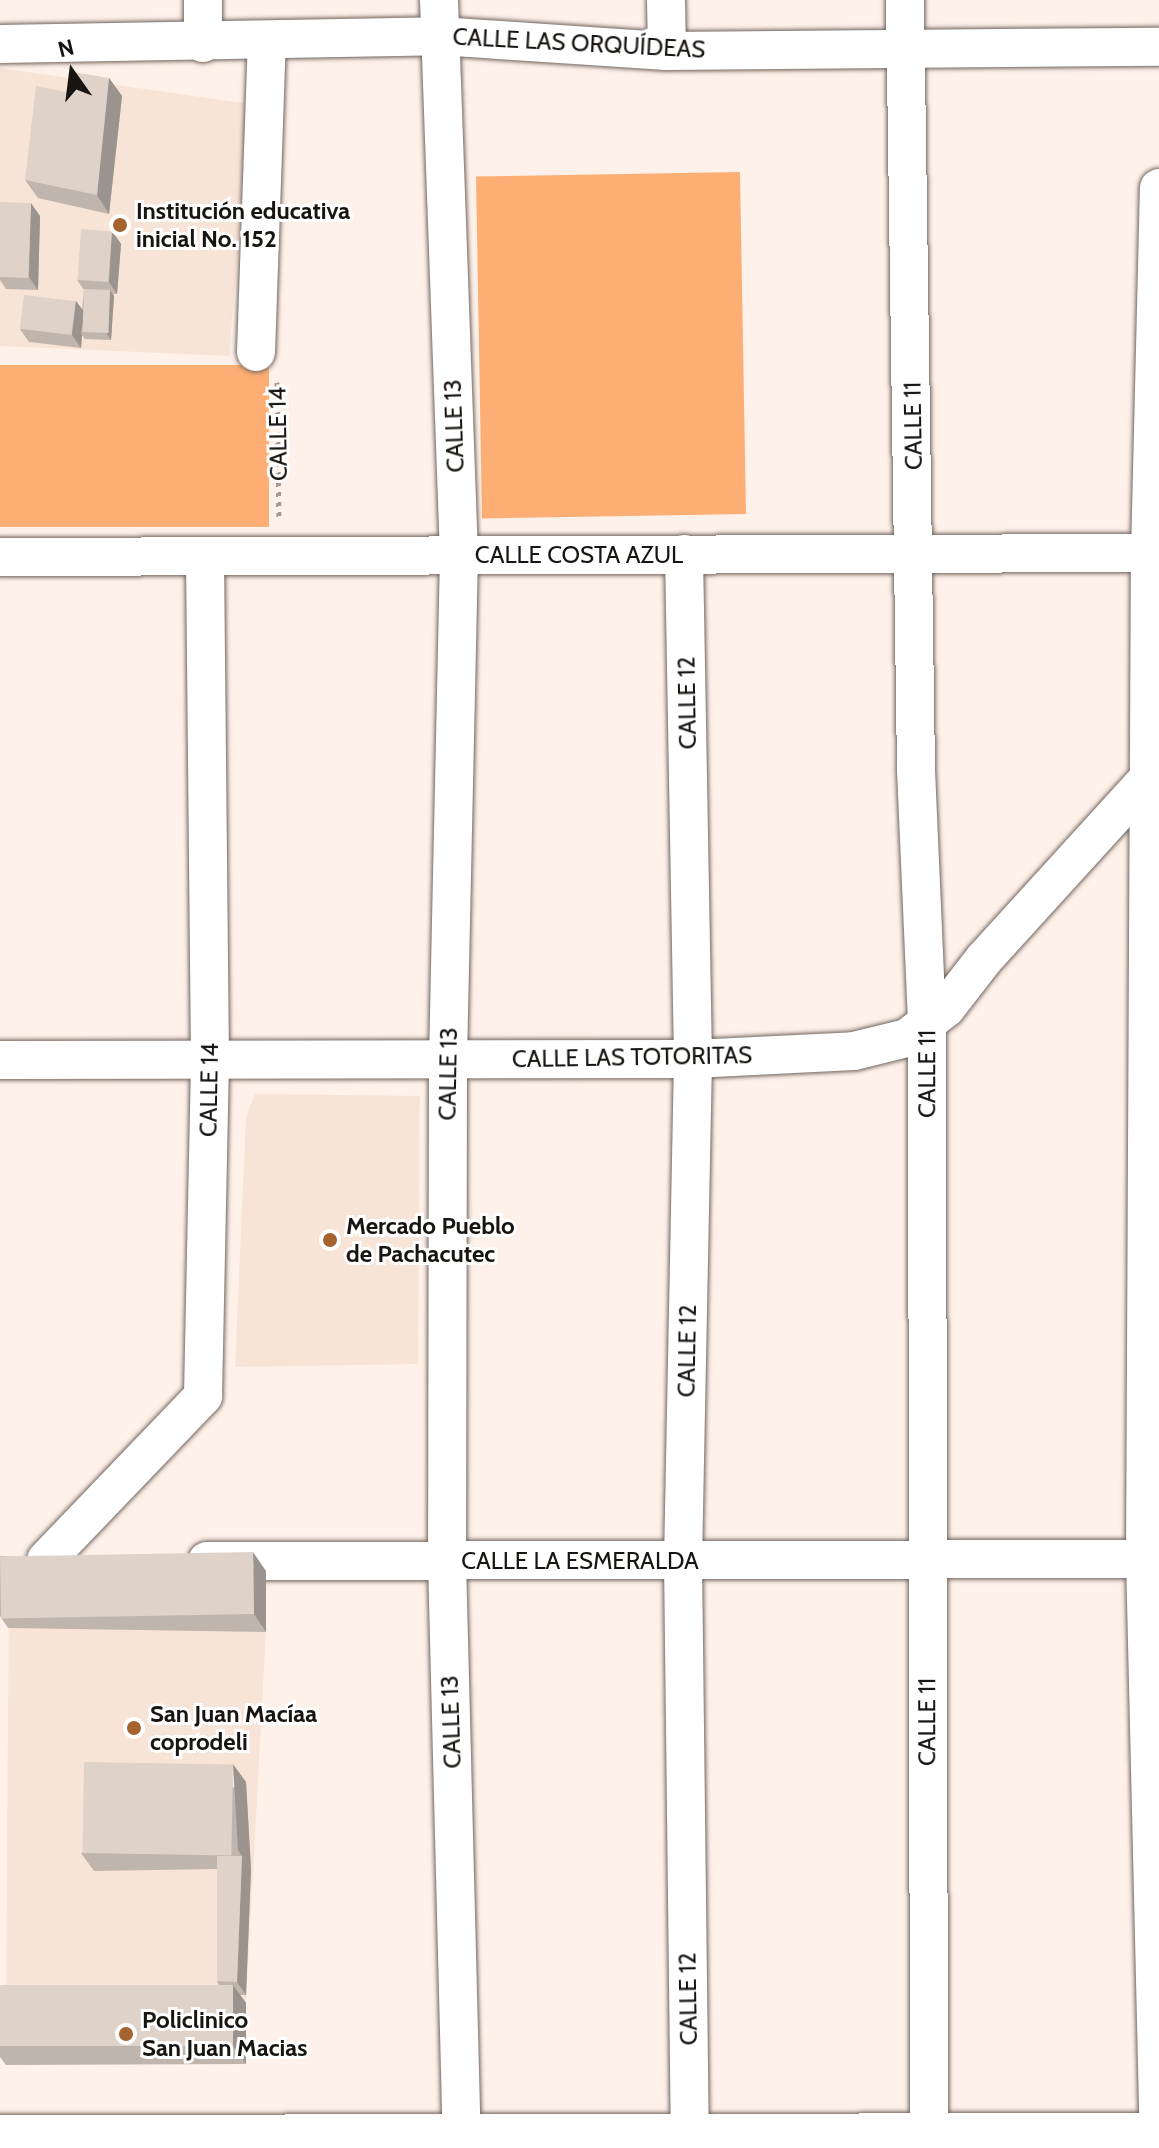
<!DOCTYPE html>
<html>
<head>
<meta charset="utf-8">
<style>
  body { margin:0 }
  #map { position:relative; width:1159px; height:2148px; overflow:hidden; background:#fef1e9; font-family:Cabin,sans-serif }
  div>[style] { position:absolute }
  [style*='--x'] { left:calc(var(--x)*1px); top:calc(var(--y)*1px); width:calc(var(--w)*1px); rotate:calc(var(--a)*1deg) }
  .built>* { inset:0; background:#f8e4d7 }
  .green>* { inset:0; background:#fdae74; transform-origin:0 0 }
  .path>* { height:5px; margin-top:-2.5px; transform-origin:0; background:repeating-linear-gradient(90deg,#a29993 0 4px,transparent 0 10px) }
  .roads { filter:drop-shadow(0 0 2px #71665f) drop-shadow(0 0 2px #71665f) }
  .minor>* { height:38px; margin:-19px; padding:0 19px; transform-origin:19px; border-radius:19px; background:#fff }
  .wall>* { inset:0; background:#bfb5ad }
  .shaded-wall>* { inset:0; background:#9b938d }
  .building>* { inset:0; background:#ded2c9; transform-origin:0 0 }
  .dots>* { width:22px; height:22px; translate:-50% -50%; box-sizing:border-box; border:4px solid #fff; border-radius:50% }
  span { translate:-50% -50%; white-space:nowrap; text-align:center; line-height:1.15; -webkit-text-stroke:6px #fff; paint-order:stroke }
  .street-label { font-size:24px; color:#181411 }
  .poi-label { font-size:24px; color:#181411; font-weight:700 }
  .left { translate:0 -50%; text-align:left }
  .north { position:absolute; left:32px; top:32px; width:80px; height:80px; -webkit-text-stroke:6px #fff; paint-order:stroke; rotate:346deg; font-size:22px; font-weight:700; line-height:32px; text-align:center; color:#181411 }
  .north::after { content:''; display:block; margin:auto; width:28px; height:36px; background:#181411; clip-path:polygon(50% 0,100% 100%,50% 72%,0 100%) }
</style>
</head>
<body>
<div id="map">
  <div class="built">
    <div style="clip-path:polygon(0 68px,249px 104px,229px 356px,0 346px)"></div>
    <div style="clip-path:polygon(255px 1094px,420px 1096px,418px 1364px,235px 1367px,246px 1117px)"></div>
    <div style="clip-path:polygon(266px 1571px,266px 1632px,246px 2003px,6px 2003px,9px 1574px)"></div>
  </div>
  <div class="green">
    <div style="left:740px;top:172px;width:342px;height:264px;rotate:89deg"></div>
    <div style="left:0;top:365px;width:269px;height:162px"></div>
  </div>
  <div class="path">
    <div style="--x:277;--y:382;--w:138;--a:89.2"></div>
  </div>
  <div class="roads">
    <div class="minor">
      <div style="--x:203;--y:0;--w:43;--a:90"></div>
      <div style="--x:439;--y:0;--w:555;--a:87.94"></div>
      <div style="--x:459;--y:555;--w:504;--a:91.25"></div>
      <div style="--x:448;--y:1059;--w:502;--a:90.11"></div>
      <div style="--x:447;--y:1561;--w:587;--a:88.54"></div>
      <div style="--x:666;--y:0;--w:51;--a:88.9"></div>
      <div style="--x:905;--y:0;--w:770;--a:89.18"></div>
      <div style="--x:916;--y:770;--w:253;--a:87.5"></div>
      <div style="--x:927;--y:1023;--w:1125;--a:89.9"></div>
      <div style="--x:0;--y:44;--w:439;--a:-1"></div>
      <div style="--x:439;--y:36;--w:228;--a:3.8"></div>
      <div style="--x:667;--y:51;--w:492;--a:-0.5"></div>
      <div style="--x:256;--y:352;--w:312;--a:-88"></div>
      <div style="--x:684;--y:554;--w:505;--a:88.98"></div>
      <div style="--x:693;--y:1059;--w:501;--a:91.14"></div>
      <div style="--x:683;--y:1560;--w:588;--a:89.32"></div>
      <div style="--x:0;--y:557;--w:1159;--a:-0.2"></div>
      <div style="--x:0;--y:1060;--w:693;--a:-0.08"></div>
      <div style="--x:693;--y:1059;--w:161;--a:-2.8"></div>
      <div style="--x:854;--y:1051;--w:55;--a:-13.8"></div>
      <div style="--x:907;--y:1038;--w:49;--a:-37.6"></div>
      <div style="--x:946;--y:1008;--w:62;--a:-52.2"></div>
      <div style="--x:984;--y:959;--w:244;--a:-47.7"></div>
      <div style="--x:1148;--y:779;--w:11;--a:0"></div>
      <div style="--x:46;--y:1560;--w:227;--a:-46.2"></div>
      <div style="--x:203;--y:1396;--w:336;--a:-88.8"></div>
      <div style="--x:210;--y:1060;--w:504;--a:-90.57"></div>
      <div style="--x:207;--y:1561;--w:952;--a:-0.12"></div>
      <div style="--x:0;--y:2134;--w:1159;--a:-0.1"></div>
      <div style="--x:1159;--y:2148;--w:589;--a:-91.36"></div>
      <div style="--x:1145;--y:1559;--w:1006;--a:-89.72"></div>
      <div style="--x:1150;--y:553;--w:365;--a:-88.6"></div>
    </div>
  </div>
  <div class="wall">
    <div style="clip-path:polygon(109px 78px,122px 96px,109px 214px,38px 198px,25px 180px,66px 92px)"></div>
    <div style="clip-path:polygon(0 202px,40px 216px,38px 290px,6px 289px,0 280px)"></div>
    <div style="clip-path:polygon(112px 231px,121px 244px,117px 294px,113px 294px,114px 296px,111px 340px,85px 339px,82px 335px,81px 348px,29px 342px,20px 329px,76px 301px,82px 310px,84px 290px,77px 280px)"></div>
    <div style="clip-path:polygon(0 1556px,266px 1571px,266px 1632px,8px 1628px,0 1616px)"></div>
    <div style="clip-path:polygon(246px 1782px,251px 1869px,246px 1995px,240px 1995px,246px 2003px,246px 2064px,6px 2065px,0 2057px,0 1985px,219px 1985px,217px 1981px,217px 1869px,94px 1871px,81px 1853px)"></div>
  </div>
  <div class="shaded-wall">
    <div style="clip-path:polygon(109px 78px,122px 96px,109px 214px,97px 195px)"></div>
    <div style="clip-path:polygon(31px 203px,40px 216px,38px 290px,29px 277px)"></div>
    <div style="clip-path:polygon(112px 231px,121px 244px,117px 294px,109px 282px)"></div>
    <div style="clip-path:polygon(110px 290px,114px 296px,111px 340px,107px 334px)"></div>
    <div style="clip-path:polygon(76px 301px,85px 313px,81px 332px,82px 335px,81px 348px,72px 335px)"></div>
    <div style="clip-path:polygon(253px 1552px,266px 1571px,266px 1632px,254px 1614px)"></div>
    <div style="clip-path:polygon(233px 1764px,246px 1782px,251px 1869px,238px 1850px)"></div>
    <div style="clip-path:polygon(242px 1856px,251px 1869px,246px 1995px,237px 1982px)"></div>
    <div style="clip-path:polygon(233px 1985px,246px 2003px,246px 2064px,233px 2046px)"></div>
  </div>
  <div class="building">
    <div style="clip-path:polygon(73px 72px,109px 78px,97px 195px,25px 180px,36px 86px,66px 92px)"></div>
    <div style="left:0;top:202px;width:31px;height:75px;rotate:2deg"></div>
    <div style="left:81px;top:229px;width:31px;height:51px;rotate:4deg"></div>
    <div style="left:84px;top:289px;width:26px;height:43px;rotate:2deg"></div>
    <div style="left:24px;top:295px;width:52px;height:34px;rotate:7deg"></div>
    <div style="left:253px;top:1552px;width:62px;height:253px;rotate:89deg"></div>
    <div style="left:84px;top:1762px;width:149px;height:91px;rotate:1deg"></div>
    <div style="clip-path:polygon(217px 1856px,242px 1856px,237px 1982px,217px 1981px)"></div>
    <div style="left:0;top:1985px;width:233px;height:61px"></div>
  </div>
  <div class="dots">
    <div style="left:120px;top:225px;background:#a5632f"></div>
    <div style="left:330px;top:1240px;background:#a5632f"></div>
    <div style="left:134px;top:1728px;background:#a5632f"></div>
    <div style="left:126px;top:2034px;background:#a5632f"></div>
  </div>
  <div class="street-label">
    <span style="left:579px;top:43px;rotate:3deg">CALLE LAS ORQUÍDEAS</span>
    <span style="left:454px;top:426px;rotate:-92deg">CALLE 13</span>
    <span style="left:913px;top:426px;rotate:-91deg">CALLE 11</span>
    <span style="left:278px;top:434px;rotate:-91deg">CALLE 14</span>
    <span style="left:579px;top:555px">CALLE COSTA AZUL</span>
    <span style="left:687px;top:703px;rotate:-91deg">CALLE 12</span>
    <span style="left:632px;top:1057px;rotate:-1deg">CALLE LAS TOTORITAS</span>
    <span style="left:448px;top:1074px;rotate:-89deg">CALLE 13</span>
    <span style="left:927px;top:1074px;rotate:-90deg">CALLE 11</span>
    <span style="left:209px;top:1090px;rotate:-89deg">CALLE 14</span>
    <span style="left:687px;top:1351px;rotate:-89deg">CALLE 12</span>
    <span style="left:580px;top:1561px">CALLE LA ESMERALDA</span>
    <span style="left:451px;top:1722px;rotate:-92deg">CALLE 13</span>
    <span style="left:927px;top:1722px;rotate:-90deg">CALLE 11</span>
    <span style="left:688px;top:1999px;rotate:-91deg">CALLE 12</span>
  </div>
  <div class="poi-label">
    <span class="left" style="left:136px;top:225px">Institución educativa<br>inicial No. 152</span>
    <span class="left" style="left:346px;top:1240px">Mercado Pueblo<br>de Pachacutec</span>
    <span class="left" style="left:150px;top:1728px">San Juan Macíaa<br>coprodeli</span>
    <span class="left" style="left:142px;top:2034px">Policlinico<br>San Juan Macias</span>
  </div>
  <div class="north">N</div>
</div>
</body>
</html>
